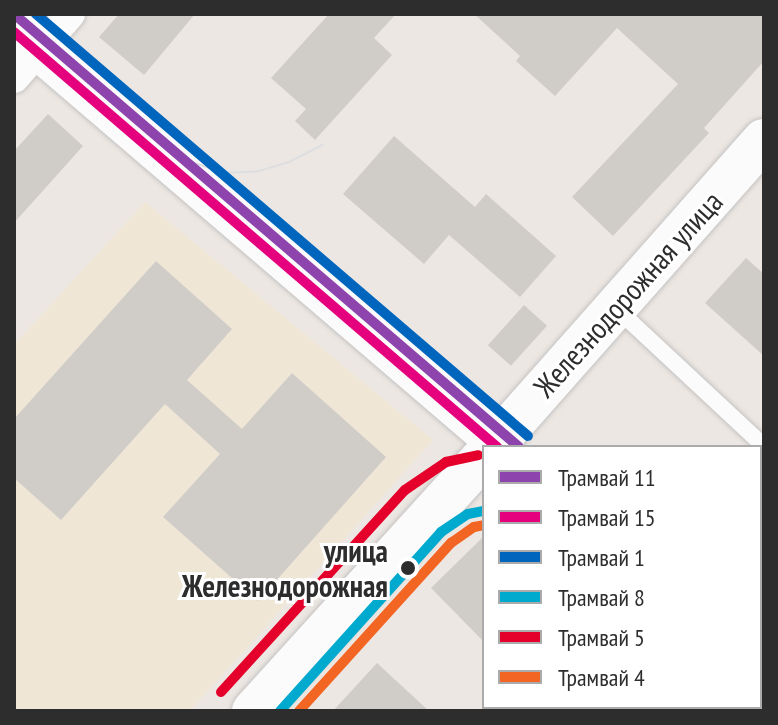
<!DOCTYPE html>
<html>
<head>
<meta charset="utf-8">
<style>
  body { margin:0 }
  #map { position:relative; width:778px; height:725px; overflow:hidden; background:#ece7e2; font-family:"PT Sans Narrow",sans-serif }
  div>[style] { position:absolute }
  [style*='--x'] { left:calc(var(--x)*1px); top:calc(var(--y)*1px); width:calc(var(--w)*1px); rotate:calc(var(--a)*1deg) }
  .education>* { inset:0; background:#efe6d6; transform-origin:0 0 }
  .building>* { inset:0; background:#d0cdc9; transform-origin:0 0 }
  .roads { filter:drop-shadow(0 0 2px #c5c3c3) drop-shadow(0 0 2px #c5c3c3) }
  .lane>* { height:16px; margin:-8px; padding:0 8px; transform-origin:8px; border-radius:8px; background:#fcfbfb }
  .street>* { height:30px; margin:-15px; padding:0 15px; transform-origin:15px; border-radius:15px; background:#fcfbfb }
  .secondary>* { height:42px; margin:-21px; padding:0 21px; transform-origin:21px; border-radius:21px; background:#fcfbfb }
  .tram>* { height:2px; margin:-1px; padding:0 1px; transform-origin:1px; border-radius:1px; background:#dedee0 }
  .tram-1>* { height:10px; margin:-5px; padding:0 5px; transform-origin:5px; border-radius:5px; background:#8e44ad }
  .tram-2>* { height:10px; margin:-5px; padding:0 5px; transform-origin:5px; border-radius:5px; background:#e5007d }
  .tram-3>* { height:10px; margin:-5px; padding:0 5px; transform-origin:5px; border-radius:5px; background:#0065bd }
  .tram-4>* { height:10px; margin:-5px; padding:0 5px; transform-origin:5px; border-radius:5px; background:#00a9ce }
  .tram-5>* { height:10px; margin:-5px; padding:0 5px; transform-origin:5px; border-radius:5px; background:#e4002b }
  .tram-6>* { height:10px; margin:-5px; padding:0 5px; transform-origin:5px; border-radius:5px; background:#f26522 }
  .dots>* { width:22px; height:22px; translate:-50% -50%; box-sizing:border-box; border:4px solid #fff; border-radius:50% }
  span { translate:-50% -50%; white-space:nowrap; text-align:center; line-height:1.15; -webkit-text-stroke:6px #fff; paint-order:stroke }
  .street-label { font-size:30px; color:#2d2d2d }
  .stop-label { font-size:30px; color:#2d2d2d; font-weight:700 }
  .right { translate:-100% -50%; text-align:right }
  .frame { position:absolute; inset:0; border:16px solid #2d2d2d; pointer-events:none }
  .legend { position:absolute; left:482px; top:445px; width:280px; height:264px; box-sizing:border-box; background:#fff; border:2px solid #ababab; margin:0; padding:10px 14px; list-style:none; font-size:24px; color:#2d2d2d }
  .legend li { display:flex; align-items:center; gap:16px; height:40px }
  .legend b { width:40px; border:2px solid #ababab }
</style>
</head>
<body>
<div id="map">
  <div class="education">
    <div style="clip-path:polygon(145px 202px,433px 440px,190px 711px,14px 711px,14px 345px)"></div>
    <div style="left:566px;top:707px;width:175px;height:6px"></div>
  </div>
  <div class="building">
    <div style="clip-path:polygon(119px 14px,195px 14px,144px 75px,99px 37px)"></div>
    <div style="clip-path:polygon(329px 14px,396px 14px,374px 38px,392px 55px,315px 140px,295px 121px,306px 109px,271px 78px)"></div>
    <div style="clip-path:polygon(474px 14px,764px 14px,764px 61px,704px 128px,709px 133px,613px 236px,572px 197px,678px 84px,617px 28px,555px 96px,516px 61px,520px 56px)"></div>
    <div style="clip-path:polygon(48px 114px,83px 146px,14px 223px,14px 151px)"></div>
    <div style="clip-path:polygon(394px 136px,475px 207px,486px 194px,556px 256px,520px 297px,449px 235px,424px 264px,343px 194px)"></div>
    <div style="clip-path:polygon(746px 258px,764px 274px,764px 356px,705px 303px)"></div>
    <div style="clip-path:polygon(156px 261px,232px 329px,187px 380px,242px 429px,292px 373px,386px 457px,258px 601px,163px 517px,220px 454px,165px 404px,61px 520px,14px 478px,14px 419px)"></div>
    <div style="left:524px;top:305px;width:31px;height:54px;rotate:42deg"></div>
    <div style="clip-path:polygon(484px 536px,484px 642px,431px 588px)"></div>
    <div style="clip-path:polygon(377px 663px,429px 711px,333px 711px)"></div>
  </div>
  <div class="roads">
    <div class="lane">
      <div style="--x:617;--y:309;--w:201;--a:43"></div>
    </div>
    <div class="street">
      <div style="--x:14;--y:78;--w:85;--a:-48.8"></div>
    </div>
    <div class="secondary">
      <div style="--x:14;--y:28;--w:644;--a:40.59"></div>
      <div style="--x:492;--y:447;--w:410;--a:-48.5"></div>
      <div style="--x:760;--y:664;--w:5;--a:37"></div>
      <div style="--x:253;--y:711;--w:344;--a:-47.8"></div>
    </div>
  </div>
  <div class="tram">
    <div style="--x:188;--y:161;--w:38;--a:18"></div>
    <div style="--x:224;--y:173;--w:35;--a:-3"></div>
    <div style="--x:259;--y:171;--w:31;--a:-17"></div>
    <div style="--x:289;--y:162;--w:38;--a:-27"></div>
  </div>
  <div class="tram-1">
    <div style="--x:14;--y:14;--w:665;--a:40.61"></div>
  </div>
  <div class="tram-2">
    <div style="--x:14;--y:32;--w:637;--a:40.67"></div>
  </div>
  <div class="tram-3">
    <div style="--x:36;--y:14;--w:648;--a:40.62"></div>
  </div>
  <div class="tram-4">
    <div style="--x:280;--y:711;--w:241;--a:-48"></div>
    <div style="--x:441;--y:532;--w:32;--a:-34"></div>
    <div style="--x:468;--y:514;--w:16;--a:-11"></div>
  </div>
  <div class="tram-5">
    <div style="--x:221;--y:692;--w:273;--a:-47.7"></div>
    <div style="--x:405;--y:490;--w:50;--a:-34.3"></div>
    <div style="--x:446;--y:462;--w:33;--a:-12"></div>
  </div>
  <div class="tram-6">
    <div style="--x:299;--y:711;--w:227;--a:-47.9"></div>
    <div style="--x:451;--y:543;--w:28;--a:-35"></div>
    <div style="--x:474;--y:527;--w:10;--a:-11"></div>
  </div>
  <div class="dots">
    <div style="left:408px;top:568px;background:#2d2d2d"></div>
  </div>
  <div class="street-label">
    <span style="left:628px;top:294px;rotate:-48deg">Железнодорожная улица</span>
  </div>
  <div class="stop-label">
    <span class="right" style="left:388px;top:568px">улица<br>Железнодорожная</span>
  </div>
  <div class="frame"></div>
  <ul class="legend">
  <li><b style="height:10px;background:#8e44ad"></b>Трамвай 11</li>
  <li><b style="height:10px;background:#e5007d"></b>Трамвай 15</li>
  <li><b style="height:10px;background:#0065bd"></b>Трамвай 1</li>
  <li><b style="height:10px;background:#00a9ce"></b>Трамвай 8</li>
  <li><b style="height:10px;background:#e4002b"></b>Трамвай 5</li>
  <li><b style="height:10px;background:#f26522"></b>Трамвай 4</li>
  </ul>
</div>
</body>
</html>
